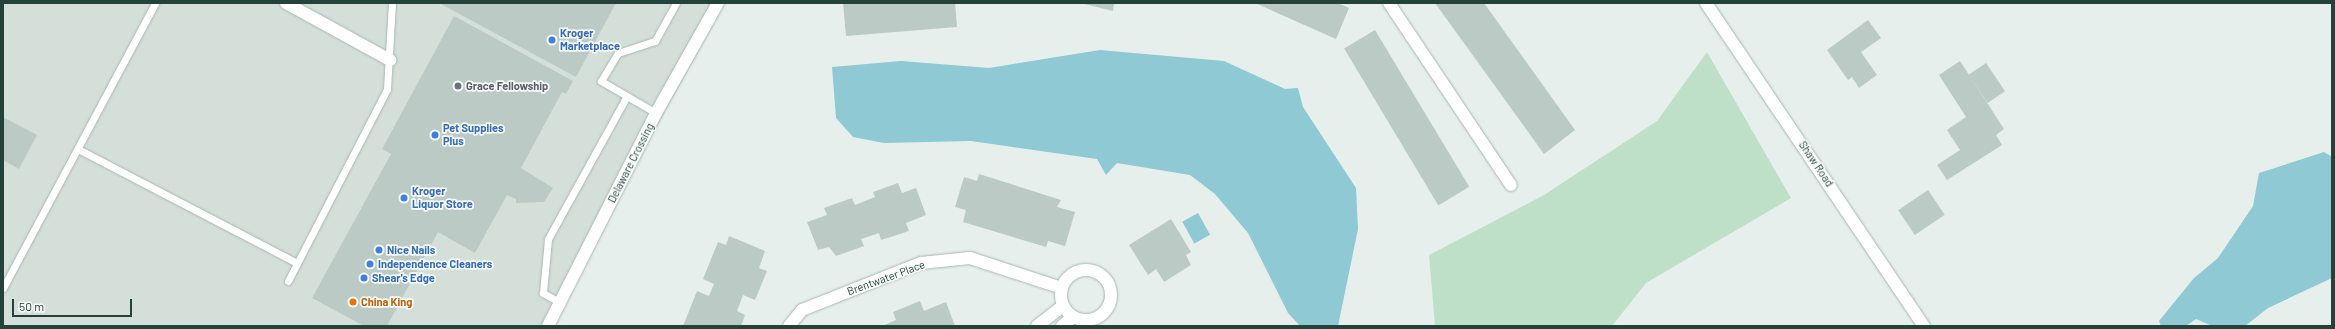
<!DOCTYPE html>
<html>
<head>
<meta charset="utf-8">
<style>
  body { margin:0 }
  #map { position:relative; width:2335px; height:329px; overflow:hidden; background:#e6efeb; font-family:Barlow,sans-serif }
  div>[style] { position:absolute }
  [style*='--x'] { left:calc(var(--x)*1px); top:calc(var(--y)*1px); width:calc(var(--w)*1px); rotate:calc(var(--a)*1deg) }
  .built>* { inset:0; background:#d4dfda }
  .green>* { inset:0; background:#bfe0c8 }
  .water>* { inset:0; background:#8ec9d4; transform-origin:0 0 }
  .building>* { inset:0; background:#bbcac4; transform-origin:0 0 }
  .roads { filter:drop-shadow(0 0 1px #a8b8b2) drop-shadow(0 0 1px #a8b8b2) }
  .service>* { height:7px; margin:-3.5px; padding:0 3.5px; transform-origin:3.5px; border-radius:3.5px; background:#fff }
  .minor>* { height:12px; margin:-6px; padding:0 6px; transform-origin:6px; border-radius:6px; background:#fff }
  .minor>.ring { margin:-6px; padding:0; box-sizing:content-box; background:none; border:12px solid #fff; border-radius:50% }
  .secondary>* { height:12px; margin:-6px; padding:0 6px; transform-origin:6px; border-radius:6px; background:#fff }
  .dots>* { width:11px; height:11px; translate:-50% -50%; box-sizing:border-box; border:2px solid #f7fbf9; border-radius:50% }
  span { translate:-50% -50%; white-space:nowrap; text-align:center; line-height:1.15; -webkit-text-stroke:3.5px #f7fbf9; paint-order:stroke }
  .shop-label { font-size:11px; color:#366cbe; font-weight:700 }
  .left { translate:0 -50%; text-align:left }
  .worship-label { font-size:11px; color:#5b616d; font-weight:700 }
  .street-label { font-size:11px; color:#24423a }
  .food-label { font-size:11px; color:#c56008; font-weight:700 }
  .frame { position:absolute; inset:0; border:4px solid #24423a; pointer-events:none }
  .scale { position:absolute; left:12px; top:299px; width:120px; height:18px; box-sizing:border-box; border:2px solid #24423a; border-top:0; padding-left:5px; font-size:12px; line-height:14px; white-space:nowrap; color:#24423a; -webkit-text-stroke:3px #f7fbf9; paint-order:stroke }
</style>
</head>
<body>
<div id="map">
  <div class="built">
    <div style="clip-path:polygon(3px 3px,725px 3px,548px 326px,3px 326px)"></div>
  </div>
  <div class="green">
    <div style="clip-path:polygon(1707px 52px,1791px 198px,1646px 283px,1612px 326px,1435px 326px,1429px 255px,1544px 195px,1657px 121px)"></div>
  </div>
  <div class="water">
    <div style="clip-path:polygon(1100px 50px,1224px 61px,1285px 89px,1298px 88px,1303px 107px,1356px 188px,1358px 229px,1338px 326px,1300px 326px,1288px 313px,1248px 233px,1215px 194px,1190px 175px,1117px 163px,1106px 175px,1097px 159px,971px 141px,884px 143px,853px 137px,836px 118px,832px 67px,901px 61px,989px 68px)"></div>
    <div style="clip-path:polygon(2324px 152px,2332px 157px,2332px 278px,2268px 308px,2245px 326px,2212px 326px,2196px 319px,2186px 326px,2161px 326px,2159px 321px,2194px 278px,2218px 258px,2253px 206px,2259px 173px)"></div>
    <div style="left:1198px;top:213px;width:25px;height:18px;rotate:61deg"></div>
  </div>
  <div class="building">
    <div style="clip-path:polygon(439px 3px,616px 3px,576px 77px)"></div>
    <div style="clip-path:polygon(843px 3px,955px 3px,957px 27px,846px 36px)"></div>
    <div style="clip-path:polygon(1080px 3px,1114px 3px,1113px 11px)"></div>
    <div style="clip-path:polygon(1255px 3px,1338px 3px,1349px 8px,1336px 39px)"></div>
    <div style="clip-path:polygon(1435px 3px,1484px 3px,1575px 130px,1544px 154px)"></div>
    <div style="clip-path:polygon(454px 16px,573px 81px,566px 94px,562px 92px,521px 168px,553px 188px,544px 202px,516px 203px,516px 199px,507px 195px,475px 253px,438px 232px,387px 326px,364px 326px,312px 298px,391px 154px,382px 149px)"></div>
    <div style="clip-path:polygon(1868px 20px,1881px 38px,1861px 52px,1877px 75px,1859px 88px,1852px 77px,1848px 80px,1827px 50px)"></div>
    <div style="left:1375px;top:30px;width:183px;height:36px;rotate:59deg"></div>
    <div style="clip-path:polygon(1960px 61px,2004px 129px,1996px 135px,2002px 145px,1947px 180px,1937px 165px,1960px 150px,1947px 130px,1966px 117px,1939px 75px)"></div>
    <div style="left:1986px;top:63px;width:34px;height:21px;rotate:56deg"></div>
    <div style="clip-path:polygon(3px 117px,37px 135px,19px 169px,3px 160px)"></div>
    <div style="clip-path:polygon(979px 174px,1061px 200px,1057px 207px,1075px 212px,1065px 246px,1048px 241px,1046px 247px,963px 222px,966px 210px,955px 207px,964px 177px,977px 181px)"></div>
    <div style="clip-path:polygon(898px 183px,902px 193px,916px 188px,926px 215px,906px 223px,909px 231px,881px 240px,879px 233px,861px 239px,864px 246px,836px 256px,829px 247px,818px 250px,807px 222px,827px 215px,824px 208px,852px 198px,855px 205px,875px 197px,873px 192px)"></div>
    <div style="left:1928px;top:190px;width:30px;height:36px;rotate:56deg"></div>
    <div style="clip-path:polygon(1171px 219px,1191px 252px,1186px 255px,1191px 265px,1164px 282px,1156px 269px,1148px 275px,1129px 245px)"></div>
    <div style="clip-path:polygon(729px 236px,765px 251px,759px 268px,767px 271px,755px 300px,743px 295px,737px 311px,745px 315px,741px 326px,683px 326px,697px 291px,709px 296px,714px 284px,703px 279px,718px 242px,726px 245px)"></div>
    <div style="clip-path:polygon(920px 301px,924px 311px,946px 302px,955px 326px,882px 326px,896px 320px,893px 312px)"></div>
  </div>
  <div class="roads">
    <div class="service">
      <div style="--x:656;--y:113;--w:64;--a:-149.8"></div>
      <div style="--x:601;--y:81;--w:33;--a:-59"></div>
      <div style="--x:618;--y:53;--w:39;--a:-18"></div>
      <div style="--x:655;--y:41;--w:43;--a:-61.1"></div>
      <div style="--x:78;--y:149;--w:247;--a:27.5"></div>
      <div style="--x:288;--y:281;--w:216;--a:-62.7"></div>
      <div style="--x:387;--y:89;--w:86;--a:-86.7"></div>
      <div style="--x:3;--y:288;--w:323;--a:-61.9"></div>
      <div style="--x:561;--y:303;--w:21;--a:-151"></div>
      <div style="--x:543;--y:293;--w:54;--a:-84.7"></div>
      <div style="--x:548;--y:239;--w:163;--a:-61.1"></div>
    </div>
    <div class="minor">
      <div style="--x:286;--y:3;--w:119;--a:28.7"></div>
      <div style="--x:1389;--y:3;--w:219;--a:56.2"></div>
      <div class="ring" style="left:1061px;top:270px;width:38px;height:38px"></div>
      <div style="--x:548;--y:326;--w:239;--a:-63.1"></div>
      <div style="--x:656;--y:113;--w:126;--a:-60.6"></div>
      <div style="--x:789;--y:326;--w:21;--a:-51"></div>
      <div style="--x:802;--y:310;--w:128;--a:-21.6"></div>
      <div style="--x:921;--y:263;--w:49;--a:-5.8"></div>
      <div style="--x:970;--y:258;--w:97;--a:18.1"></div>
      <div style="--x:1037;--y:326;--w:33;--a:-38"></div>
      <div style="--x:1062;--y:326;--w:14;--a:-39"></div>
    </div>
    <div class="secondary">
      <div style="--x:1706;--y:3;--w:390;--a:56"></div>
    </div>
  </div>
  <div class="dots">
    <div style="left:552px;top:40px;background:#3f7fe0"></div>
    <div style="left:458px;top:86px;background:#6b7280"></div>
    <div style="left:435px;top:135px;background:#3f7fe0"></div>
    <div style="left:404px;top:198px;background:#3f7fe0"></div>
    <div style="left:379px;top:250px;background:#3f7fe0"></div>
    <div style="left:370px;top:264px;background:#3f7fe0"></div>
    <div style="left:364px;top:278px;background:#3f7fe0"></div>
    <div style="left:353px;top:302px;background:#e8710a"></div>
  </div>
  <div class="shop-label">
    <span class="left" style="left:560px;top:40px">Kroger<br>Marketplace</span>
    <span class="left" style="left:443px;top:135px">Pet Supplies<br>Plus</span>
    <span class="left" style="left:412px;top:198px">Kroger<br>Liquor Store</span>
    <span class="left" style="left:387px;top:250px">Nice Nails</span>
    <span class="left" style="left:378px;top:264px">Independence Cleaners</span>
    <span class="left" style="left:372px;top:278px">Shear's Edge</span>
  </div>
  <div class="worship-label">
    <span class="left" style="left:466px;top:86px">Grace Fellowship</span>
  </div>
  <div class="street-label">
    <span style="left:631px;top:163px;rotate:-63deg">Delaware Crossing</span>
    <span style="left:1816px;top:164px;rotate:56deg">Shaw Road</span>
    <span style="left:886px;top:278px;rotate:-20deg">Brentwater Place</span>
  </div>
  <div class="food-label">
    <span class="left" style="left:361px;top:302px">China King</span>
  </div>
  <div class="frame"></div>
  <div class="scale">50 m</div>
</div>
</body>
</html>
